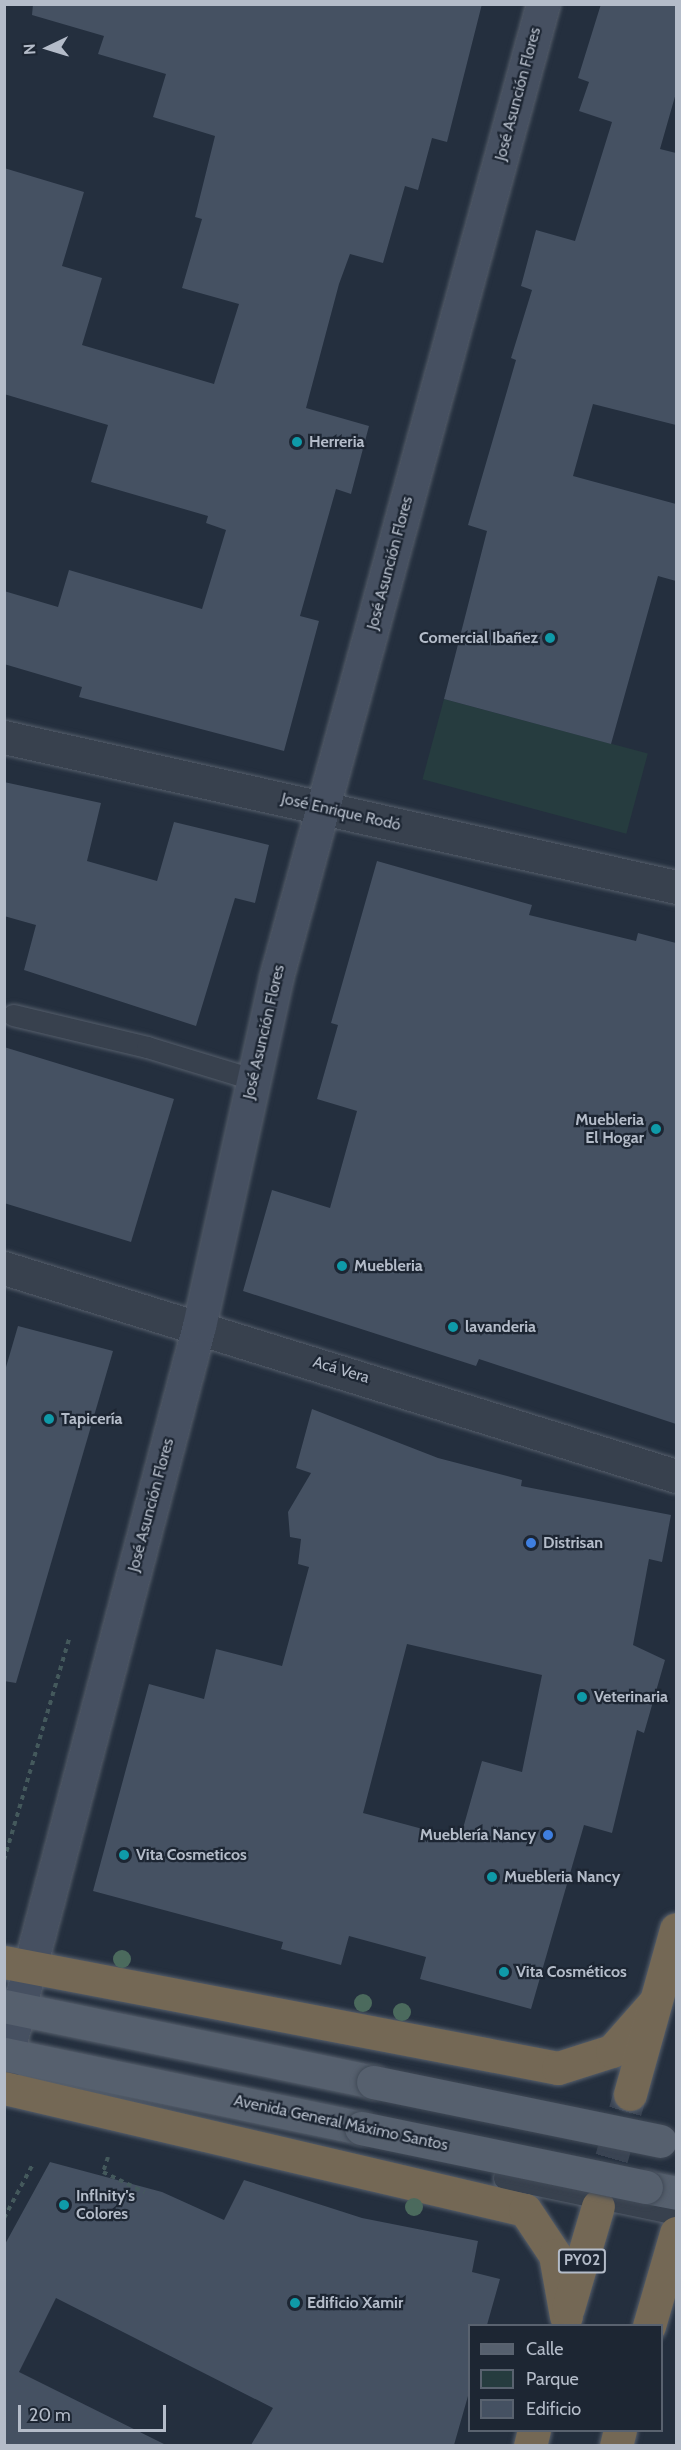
<!DOCTYPE html>
<html>
<head>
<meta charset="utf-8">
<style>
  body { margin:0 }
  #map { position:relative; width:681px; height:2450px; overflow:hidden; background:#242f3e; font-family:Cabin,sans-serif }
  div>[style] { position:absolute }
  [style*='--x'] { left:calc(var(--x)*1px); top:calc(var(--y)*1px); width:calc(var(--w)*1px); rotate:calc(var(--a)*1deg) }
  .green>* { inset:0; background:#263c3f; transform-origin:0 0 }
  .building>* { inset:0; background:#455162 }
  .highway-tunnel>* { height:33px; margin-top:-16.5px; transform-origin:0; background:repeating-linear-gradient(90deg,#3a4453 0 33px,transparent 0 49px) }
  .path>* { height:4px; margin-top:-2px; transform-origin:0; background:repeating-linear-gradient(90deg,#44595c 0 4.5px,transparent 0 9px) }
  .roads { filter:drop-shadow(0 0 2px #565f6c) drop-shadow(0 0 2px #565f6c) }
  .lane>* { height:21px; margin:-10.5px; padding:0 10.5px; transform-origin:10.5px; border-radius:10.5px; background:#38414e }
  .street>* { height:33px; margin:-16.5px; padding:0 16.5px; transform-origin:16.5px; border-radius:16.5px; background:#38414e }
  .secondary>* { height:33px; margin:-16.5px; padding:0 16.5px; transform-origin:16.5px; border-radius:16.5px; background:#465061 }
  .primary>* { height:33px; margin:-16.5px; padding:0 16.5px; transform-origin:16.5px; border-radius:16.5px; background:#56606e }
  .highway>* { height:33px; margin:-16.5px; padding:0 16.5px; transform-origin:16.5px; border-radius:16.5px; background:#746855 }
  .bridges { filter:drop-shadow(0 0 2px #414a57) drop-shadow(0 0 2px #414a57) }
  .primary-bridge>* { height:33px; margin:-16.5px; padding:0 16.5px; transform-origin:16.5px; border-radius:16.5px; background:#56606e }
  .trees>* { width:18px; height:18px; margin:-9px; border-radius:50%; background:#4b6a5d }
  .dots>* { width:16px; height:16px; translate:-50% -50%; box-sizing:border-box; border:3px solid #1d2633; border-radius:50% }
  span { translate:-50% -50%; white-space:nowrap; text-align:center; line-height:1.15; -webkit-text-stroke:4.5px #1d2633; paint-order:stroke }
  .shield-label span { padding:2px 4px; background:#1d2633; border:2px solid; border-radius:4px; -webkit-text-stroke-width:0 }
  .shield-label { font-size:15px; color:#b4bcc9; font-weight:700 }
  .street-label { font-size:16px; color:#b4bcc9 }
  .poi-label { font-size:16px; color:#b4bcc9; font-weight:700 }
  .left { translate:0 -50%; text-align:left }
  .right { translate:-100% -50%; text-align:right }
  .frame { position:absolute; inset:0; border:6px solid #b4bcc9; pointer-events:none }
  .legend { position:absolute; left:468px; top:2324px; width:195px; height:108px; box-sizing:border-box; background:#1d2633; border:2px solid #59626f; margin:0; padding:8px 10px; list-style:none; font-size:18px; color:#b4bcc9 }
  .legend li { display:flex; align-items:center; gap:12px; height:30px }
  .legend b { width:30px; border:2px solid #59626f }
  .north { position:absolute; left:18px; top:18px; width:60px; height:60px; -webkit-text-stroke:4px #1d2633; paint-order:stroke; rotate:266deg; font-size:16px; font-weight:700; line-height:24px; text-align:center; color:#b4bcc9 }
  .north::after { content:''; display:block; margin:auto; width:21px; height:27px; background:#b4bcc9; clip-path:polygon(50% 0,100% 100%,50% 72%,0 100%) }
  .scale { position:absolute; left:18px; top:2405px; width:148px; height:27px; box-sizing:border-box; border:3px solid #b4bcc9; border-top:0; padding-left:8px; font-size:18px; line-height:21px; white-space:nowrap; color:#b4bcc9; -webkit-text-stroke:4px #1d2633; paint-order:stroke }
</style>
</head>
<body>
<div id="map">
  <div class="green">
    <div style="left:444px;top:699px;width:211px;height:83px;rotate:15deg"></div>
  </div>
  <div class="building">
    <div style="clip-path:polygon(33px 4px,482px 4px,447px 142px,432px 138px,418px 190px,405px 186px,383px 263px,350px 254px,339px 284px,306px 408px,369px 426px,351px 494px,336px 489px,300px 616px,319px 621px,284px 751px,79px 697px,82px 687px,4px 664px,4px 591px,58px 607px,69px 570px,202px 609px,226px 530px,206px 523px,208px 516px,91px 482px,108px 425px,4px 394px,4px 168px,84px 192px,62px 266px,102px 278px,82px 345px,214px 384px,239px 304px,182px 288px,202px 219px,195px 217px,215px 136px,153px 117px,166px 74px,98px 54px,104px 36px,32px 15px)"></div>
    <div style="clip-path:polygon(601px 4px,676px 4px,676px 93px,660px 149px,676px 153px,676px 425px,593px 404px,573px 476px,676px 504px,676px 581px,658px 576px,611px 744px,444px 699px,487px 531px,468px 525px,516px 360px,511px 358px,532px 290px,521px 286px,536px 230px,575px 241px,612px 122px,579px 111px,589px 82px,578px 78px)"></div>
    <div style="clip-path:polygon(4px 782px,101px 803px,87px 861px,157px 881px,174px 822px,269px 845px,255px 903px,235px 898px,196px 1026px,24px 970px,36px 925px,4px 916px)"></div>
    <div style="clip-path:polygon(377px 861px,532px 905px,529px 915px,636px 941px,638px 933px,676px 943px,676px 1424px,479px 1359px,476px 1366px,243px 1291px,272px 1190px,330px 1208px,357px 1111px,317px 1099px,338px 1025px,331px 1023px)"></div>
    <div style="clip-path:polygon(4px 1047px,174px 1099px,131px 1242px,4px 1203px)"></div>
    <div style="clip-path:polygon(18px 1326px,113px 1351px,16px 1683px,4px 1681px,4px 1374px)"></div>
    <div style="clip-path:polygon(evenodd,312px 1409px,438px 1458px,522px 1480px,521px 1486px,671px 1515px,662px 1562px,649px 1559px,633px 1645px,665px 1660px,644px 1733px,637px 1730px,612px 1833px,584px 1825px,531px 2009px,420px 1979px,426px 1957px,349px 1936px,341px 1965px,281px 1949px,283px 1942px,93px 1891px,149px 1684px,204px 1699px,216px 1649px,282px 1666px,309px 1567px,298px 1564px,301px 1539px,290px 1537px,288px 1512px,311px 1473px,296px 1468px,312px 1409px,407px 1644px,542px 1675px,522px 1772px,482px 1761px,460px 1839px,363px 1813px,407px 1644px)"></div>
    <div style="clip-path:polygon(50px 2162px,162px 2192px,224px 2220px,244px 2180px,362px 2218px,478px 2241px,472px 2272px,500px 2279px,487px 2325px,470px 2325px,470px 2389px,454px 2445px,251px 2445px,273px 2408px,56px 2298px,19px 2372px,166px 2445px,4px 2445px,4px 2246px)"></div>
  </div>
  <div class="highway-tunnel">
    <div style="--x:598;--y:2205;--w:116;--a:-73.9"></div>
  </div>
  <div class="path">
    <div style="--x:4;--y:1860;--w:230;--a:-73.6"></div>
    <div style="--x:108;--y:2157;--w:16;--a:108"></div>
    <div style="--x:103;--y:2172;--w:46;--a:26"></div>
    <div style="--x:4;--y:2218;--w:61;--a:-61.8"></div>
  </div>
  <div class="roads">
    <div class="lane">
      <div style="--x:13;--y:1015;--w:138;--a:13.4"></div>
      <div style="--x:147;--y:1047;--w:110;--a:16.9"></div>
      <div style="--x:504;--y:2178;--w:176;--a:11.8"></div>
    </div>
    <div class="street">
      <div style="--x:4;--y:737;--w:689;--a:12.58"></div>
      <div style="--x:4;--y:1268;--w:703;--a:17.2"></div>
    </div>
    <div class="secondary">
      <div style="--x:4;--y:2065;--w:764;--a:-75.22"></div>
      <div style="--x:199;--y:1326;--w:356;--a:-77.5"></div>
      <div style="--x:276;--y:978;--w:1010;--a:-74.67"></div>
    </div>
    <div class="primary">
      <div style="--x:4;--y:2006;--w:377;--a:11.6"></div>
      <div style="--x:4;--y:2054;--w:365;--a:11.7"></div>
      <div style="--x:646;--y:2187;--w:31;--a:11"></div>
    </div>
    <div class="highway">
      <div style="--x:4;--y:1962;--w:564;--a:10.83"></div>
      <div style="--x:558;--y:2068;--w:57;--a:-17.5"></div>
      <div style="--x:612;--y:2051;--w:65;--a:-48.7"></div>
      <div style="--x:4;--y:2088;--w:535;--a:13.18"></div>
      <div style="--x:525;--y:2210;--w:54;--a:56.3"></div>
      <div style="--x:555;--y:2255;--w:62;--a:79.8"></div>
      <div style="--x:630;--y:2094;--w:171;--a:-74.4"></div>
      <div style="--x:568;--y:2308;--w:106;--a:-73.6"></div>
      <div style="--x:649;--y:2326;--w:97;--a:-73.8"></div>
      <div style="--x:530;--y:2446;--w:16;--a:-76"></div>
      <div style="--x:616;--y:2446;--w:16;--a:-76"></div>
    </div>
  </div>
  <div class="bridges">
    <div class="primary-bridge">
      <div style="--x:373;--y:2082;--w:293;--a:11.6"></div>
      <div style="--x:361;--y:2128;--w:291;--a:11.7"></div>
    </div>
  </div>
  <div class="trees">
    <div style="left:122px;top:1959px"></div>
    <div style="left:363px;top:2003px"></div>
    <div style="left:402px;top:2012px"></div>
    <div style="left:414px;top:2207px"></div>
  </div>
  <div class="dots">
    <div style="left:297px;top:442px;background:#0f9aa8"></div>
    <div style="left:550px;top:638px;background:#0f9aa8"></div>
    <div style="left:656px;top:1129px;background:#0f9aa8"></div>
    <div style="left:342px;top:1266px;background:#0f9aa8"></div>
    <div style="left:453px;top:1327px;background:#0f9aa8"></div>
    <div style="left:49px;top:1419px;background:#0f9aa8"></div>
    <div style="left:531px;top:1543px;background:#3f7fe0"></div>
    <div style="left:582px;top:1697px;background:#0f9aa8"></div>
    <div style="left:548px;top:1835px;background:#3f7fe0"></div>
    <div style="left:124px;top:1855px;background:#0f9aa8"></div>
    <div style="left:492px;top:1877px;background:#0f9aa8"></div>
    <div style="left:504px;top:1972px;background:#0f9aa8"></div>
    <div style="left:64px;top:2205px;background:#0f9aa8"></div>
    <div style="left:295px;top:2303px;background:#0f9aa8"></div>
  </div>
  <div class="shield-label">
    <span style="left:582px;top:2261px">PY02</span>
  </div>
  <div class="street-label">
    <span style="left:518px;top:94px;rotate:-75deg">José Asunción Flores</span>
    <span style="left:390px;top:563px;rotate:-75deg">José Asunción Flores</span>
    <span style="left:341px;top:812px;rotate:13deg">José Enrique Rodó</span>
    <span style="left:264px;top:1032px;rotate:-77deg">José Asunción Flores</span>
    <span style="left:341px;top:1370px;rotate:17deg">Acá Vera</span>
    <span style="left:151px;top:1505px;rotate:-75deg">José Asunción Flores</span>
    <span style="left:341px;top:2123px;rotate:12deg">Avenida General Máximo Santos</span>
  </div>
  <div class="poi-label">
    <span class="left" style="left:309px;top:442px">Herreria</span>
    <span class="right" style="left:538px;top:638px">Comercial Ibañez</span>
    <span class="right" style="left:644px;top:1129px">Muebleria<br>El Hogar</span>
    <span class="left" style="left:354px;top:1266px">Muebleria</span>
    <span class="left" style="left:465px;top:1327px">lavanderia</span>
    <span class="left" style="left:61px;top:1419px">Tapicería</span>
    <span class="left" style="left:543px;top:1543px">Distrisan</span>
    <span class="left" style="left:594px;top:1697px">Veterinaria</span>
    <span class="right" style="left:536px;top:1835px">Mueblería Nancy</span>
    <span class="left" style="left:136px;top:1855px">Vita Cosmeticos</span>
    <span class="left" style="left:504px;top:1877px">Muebleria Nancy</span>
    <span class="left" style="left:516px;top:1972px">Vita Cosméticos</span>
    <span class="left" style="left:76px;top:2205px">Inflnity's<br>Colores</span>
    <span class="left" style="left:307px;top:2303px">Edificio Xamir</span>
  </div>
  <div class="frame"></div>
  <ul class="legend">
  <li><b style="height:8px;background:#56606e"></b>Calle</li>
  <li><b style="height:16px;background:#263c3f"></b>Parque</li>
  <li><b style="height:16px;background:#455162"></b>Edificio</li>
  </ul>
  <div class="north">N</div>
  <div class="scale">20 m</div>
</div>
</body>
</html>
